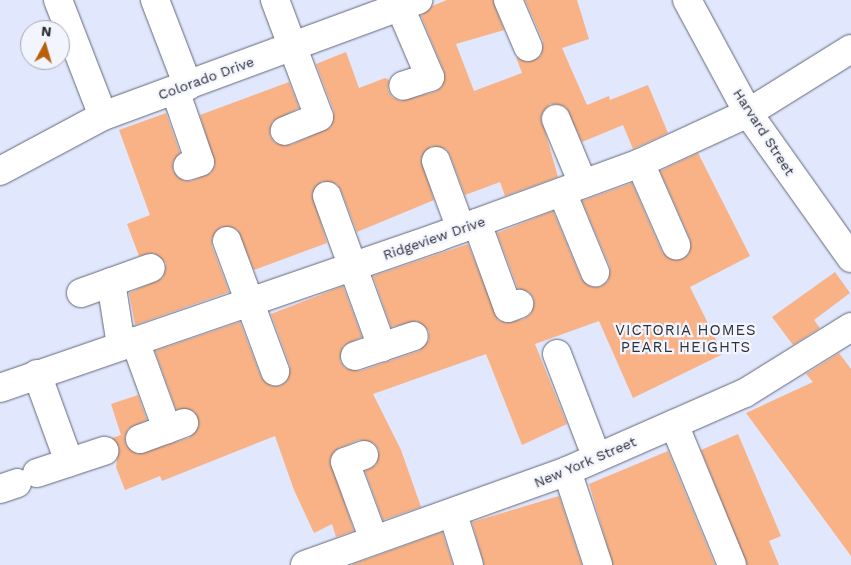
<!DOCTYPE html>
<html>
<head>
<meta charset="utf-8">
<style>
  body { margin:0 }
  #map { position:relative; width:851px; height:565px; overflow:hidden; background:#e1e7fd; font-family:"Work Sans",sans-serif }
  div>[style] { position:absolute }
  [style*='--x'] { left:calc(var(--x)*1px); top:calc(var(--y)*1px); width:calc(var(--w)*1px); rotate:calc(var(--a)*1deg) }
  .building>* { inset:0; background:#f8b286 }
  .roads { filter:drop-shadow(0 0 1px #626779) drop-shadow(0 0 1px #626779) }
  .minor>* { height:28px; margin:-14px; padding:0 14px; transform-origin:14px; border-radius:14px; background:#fff }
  span { translate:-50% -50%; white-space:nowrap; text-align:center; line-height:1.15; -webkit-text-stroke:4.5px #f2f5fe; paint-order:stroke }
  .street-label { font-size:14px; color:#2e3038 }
  .neighbourhood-label { font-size:15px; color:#2e3038; letter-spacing:1px }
  .north { position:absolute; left:20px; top:20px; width:50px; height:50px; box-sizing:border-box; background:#f2f5fe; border:1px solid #a4a6af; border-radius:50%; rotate:6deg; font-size:14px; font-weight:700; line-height:20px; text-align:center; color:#2e3038 }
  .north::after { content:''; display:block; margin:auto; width:18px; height:22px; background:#bb5e0c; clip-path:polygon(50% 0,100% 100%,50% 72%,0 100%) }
</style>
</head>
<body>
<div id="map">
  <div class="building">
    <div style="clip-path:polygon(447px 0,493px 0,504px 30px,456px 44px,474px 91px,522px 73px,516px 57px,527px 62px,541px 56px,543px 41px,525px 0,577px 0,589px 39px,562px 48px,587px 105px,609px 96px,610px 100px,648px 85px,668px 133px,633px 149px,623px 125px,582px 142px,566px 107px,550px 104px,541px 117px,558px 177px,505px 196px,500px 182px,465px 195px,450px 155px,446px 149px,431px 146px,421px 159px,434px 200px,357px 232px,341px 190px,337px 184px,322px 181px,312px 194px,327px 243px,254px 270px,237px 229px,221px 227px,212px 238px,212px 246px,229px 292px,135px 325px,129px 293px,163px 278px,166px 263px,154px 253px,139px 256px,127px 224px,150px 215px,119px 130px,166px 113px,180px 153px,173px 162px,173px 171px,184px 181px,192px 181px,211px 173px,215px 165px,200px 115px,289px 82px,299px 108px,272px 122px,270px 136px,275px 143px,291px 145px,331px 127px,334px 112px,316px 64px,346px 52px,359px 88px,385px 78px,389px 80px,388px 90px,392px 97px,400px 101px,435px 92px,442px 87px,444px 71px,421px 16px,432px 6px)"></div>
    <div style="clip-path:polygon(698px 153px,750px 256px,690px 287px,723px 354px,633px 398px,599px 321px,535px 344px,567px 424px,522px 445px,486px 354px,373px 394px,401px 450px,421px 507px,383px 520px,365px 471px,376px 465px,379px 450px,374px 443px,359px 440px,339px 448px,330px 459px,354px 531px,336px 537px,332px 524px,314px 533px,294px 490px,275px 436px,162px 481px,160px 476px,125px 490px,116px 467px,119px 447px,112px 438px,121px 435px,111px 404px,138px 395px,147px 420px,128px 429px,125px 437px,126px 445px,137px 454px,189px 438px,199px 426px,194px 411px,176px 409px,155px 351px,240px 322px,261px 377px,272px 386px,280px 386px,287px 381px,290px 366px,271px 314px,343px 286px,362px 337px,343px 346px,340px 361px,345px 368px,360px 371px,419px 351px,429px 340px,429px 331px,417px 321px,391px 327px,373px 276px,468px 244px,498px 320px,506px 323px,524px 319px,531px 314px,534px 299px,529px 292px,518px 289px,497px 233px,553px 211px,581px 278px,592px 287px,600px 287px,608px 281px,610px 267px,582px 201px,632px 183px,662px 252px,674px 260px,682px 259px,689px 254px,690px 239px,660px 171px)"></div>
    <div style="clip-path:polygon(835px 272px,850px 293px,814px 320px,820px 328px,793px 345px,772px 317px)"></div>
    <div style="clip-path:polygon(839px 353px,851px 369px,851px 556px,746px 413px,813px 382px,806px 374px)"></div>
    <div style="clip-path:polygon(738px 434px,781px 536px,769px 541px,779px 565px,747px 565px,701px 450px)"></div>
    <div style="clip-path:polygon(668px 451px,715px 565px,613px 565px,589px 484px)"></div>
    <div style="clip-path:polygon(559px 496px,582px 565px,484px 565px,472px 522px)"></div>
    <div style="clip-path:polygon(442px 532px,453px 565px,351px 565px)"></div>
  </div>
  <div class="roads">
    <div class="minor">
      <div style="--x:58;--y:0;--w:124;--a:68.8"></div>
      <div style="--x:155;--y:0;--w:92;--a:69"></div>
      <div style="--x:275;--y:0;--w:125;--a:69.4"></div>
      <div style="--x:319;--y:117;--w:37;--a:158"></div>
      <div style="--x:397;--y:0;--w:84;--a:66.8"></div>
      <div style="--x:430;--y:77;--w:28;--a:162"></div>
      <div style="--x:508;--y:0;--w:51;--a:66.9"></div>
      <div style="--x:687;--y:0;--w:128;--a:61.6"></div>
      <div style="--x:748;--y:113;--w:178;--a:54.6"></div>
      <div style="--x:175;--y:90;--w:76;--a:70.9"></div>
      <div style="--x:200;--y:162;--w:13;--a:162"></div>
      <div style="--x:556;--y:119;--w:70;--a:67.4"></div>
      <div style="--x:436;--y:161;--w:72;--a:69.8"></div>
      <div style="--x:640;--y:163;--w:90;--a:66.3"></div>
      <div style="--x:0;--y:171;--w:117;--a:-28.1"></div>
      <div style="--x:103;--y:116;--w:336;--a:-20.2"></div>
      <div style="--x:562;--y:192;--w:87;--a:67.6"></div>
      <div style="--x:327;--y:196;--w:161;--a:70"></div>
      <div style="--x:477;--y:223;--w:90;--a:70"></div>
      <div style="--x:508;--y:308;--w:12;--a:-20"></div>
      <div style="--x:227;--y:241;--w:139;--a:69.7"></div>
      <div style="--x:111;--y:282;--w:64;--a:81"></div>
      <div style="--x:81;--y:293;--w:74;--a:-19.7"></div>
      <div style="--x:135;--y:341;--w:94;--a:70"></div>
      <div style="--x:557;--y:354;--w:111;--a:69"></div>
      <div style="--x:355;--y:356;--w:62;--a:-18.7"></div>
      <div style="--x:37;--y:374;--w:94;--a:70"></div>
      <div style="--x:0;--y:388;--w:463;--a:-19"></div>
      <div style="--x:438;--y:237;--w:215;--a:-20.1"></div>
      <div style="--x:640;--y:163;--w:119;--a:-24.8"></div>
      <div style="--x:748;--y:113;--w:121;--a:-31.9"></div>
      <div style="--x:674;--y:424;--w:152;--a:67.6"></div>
      <div style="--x:140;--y:439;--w:47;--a:-20"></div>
      <div style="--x:364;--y:455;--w:20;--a:160"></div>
      <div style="--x:345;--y:462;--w:83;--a:69.6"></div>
      <div style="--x:567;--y:471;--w:99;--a:71.7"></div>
      <div style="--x:37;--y:473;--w:71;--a:-18.2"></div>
      <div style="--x:0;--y:489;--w:18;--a:-19"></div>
      <div style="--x:453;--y:514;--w:53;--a:72.6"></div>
      <div style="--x:305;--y:565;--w:278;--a:-19.7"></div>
      <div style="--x:567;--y:471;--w:194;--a:-23.7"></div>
      <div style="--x:745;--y:393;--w:125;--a:-31.9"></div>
    </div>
  </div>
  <div class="street-label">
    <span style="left:206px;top:78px;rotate:-20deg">Colorado Drive</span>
    <span style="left:764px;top:132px;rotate:57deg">Harvard Street</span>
    <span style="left:434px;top:238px;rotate:-19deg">Ridgeview Drive</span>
    <span style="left:585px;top:462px;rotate:-23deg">New York Street</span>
  </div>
  <div class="neighbourhood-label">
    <span style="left:686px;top:339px">VICTORIA HOMES<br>PEARL HEIGHTS</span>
  </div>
  <div class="north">N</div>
</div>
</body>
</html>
